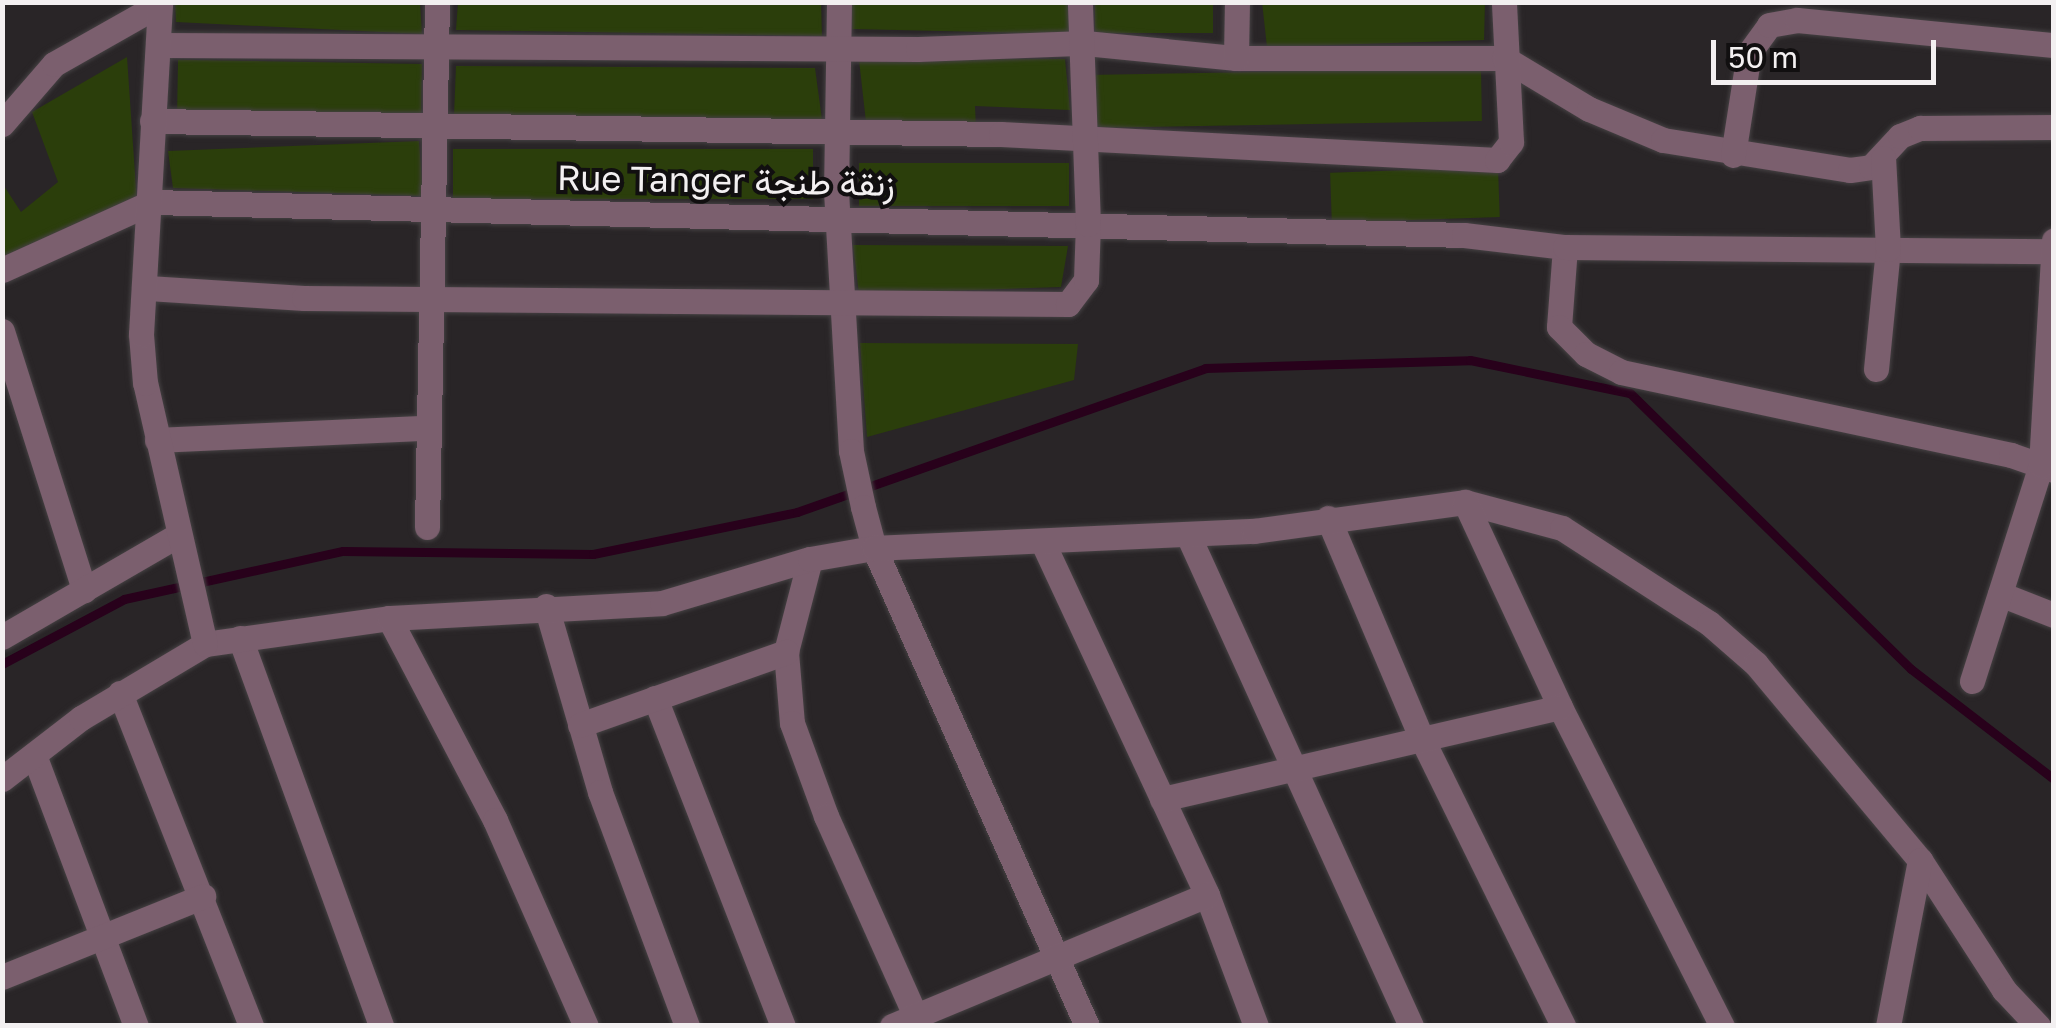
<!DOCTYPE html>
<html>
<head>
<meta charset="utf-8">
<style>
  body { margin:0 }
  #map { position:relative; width:2056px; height:1028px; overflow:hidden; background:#292527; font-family:"Golos Text",Vazirmatn,sans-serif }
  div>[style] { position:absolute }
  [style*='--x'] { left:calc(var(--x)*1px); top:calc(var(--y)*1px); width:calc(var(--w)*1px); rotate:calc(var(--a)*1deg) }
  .stream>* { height:9px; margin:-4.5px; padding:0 4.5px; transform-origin:4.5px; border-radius:4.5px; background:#28011b }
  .building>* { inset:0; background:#2b3e0b; transform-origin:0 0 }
  .roads { filter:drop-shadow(0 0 2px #454143) drop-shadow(0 0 2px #454143) }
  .street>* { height:25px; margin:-12.5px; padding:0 12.5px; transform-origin:12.5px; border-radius:12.5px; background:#7b5f6e }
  span { translate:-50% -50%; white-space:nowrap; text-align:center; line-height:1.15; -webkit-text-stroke:8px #110f10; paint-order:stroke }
  .street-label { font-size:35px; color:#f3f0f1 }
  .frame { position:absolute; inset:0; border:5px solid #f3f0f1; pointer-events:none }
  .scale { position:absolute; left:1711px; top:40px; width:225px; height:45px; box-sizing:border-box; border:5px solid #f3f0f1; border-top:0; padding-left:12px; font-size:30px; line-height:35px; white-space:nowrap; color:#f3f0f1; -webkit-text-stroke:8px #110f10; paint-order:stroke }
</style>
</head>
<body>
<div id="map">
  <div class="stream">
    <div style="--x:2;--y:664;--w:138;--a:-28"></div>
    <div style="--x:124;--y:599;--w:224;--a:-12.4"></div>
    <div style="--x:343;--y:551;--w:250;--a:0.7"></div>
    <div style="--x:593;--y:554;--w:208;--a:-11.6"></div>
    <div style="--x:797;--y:512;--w:433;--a:-19.4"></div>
    <div style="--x:1205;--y:368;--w:265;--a:-1.7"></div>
    <div style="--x:1470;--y:360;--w:163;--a:11.7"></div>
    <div style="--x:1630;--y:393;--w:394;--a:44.5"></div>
    <div style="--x:1911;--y:669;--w:180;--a:37.6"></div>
  </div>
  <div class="building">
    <div style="clip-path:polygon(175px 2px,420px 2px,422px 34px,176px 22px)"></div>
    <div style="clip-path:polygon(458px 2px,821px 2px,822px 36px,456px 30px)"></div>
    <div style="clip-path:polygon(851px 2px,1070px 2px,1072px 34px,852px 29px)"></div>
    <div style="left:1095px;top:2px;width:118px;height:31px"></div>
    <div style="clip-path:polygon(1262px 2px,1485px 2px,1484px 40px,1267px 47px)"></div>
    <div style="clip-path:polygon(127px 57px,137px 203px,2px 261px,2px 183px,21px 212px,58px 182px,32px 112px)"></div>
    <div style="clip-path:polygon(1065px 59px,1070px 110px,975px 106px,976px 128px,866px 122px,859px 60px)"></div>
    <div style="left:422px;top:64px;width:51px;height:244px;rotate:91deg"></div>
    <div style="clip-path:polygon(456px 66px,815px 68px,823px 127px,454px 116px)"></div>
    <div style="left:1481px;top:68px;width:53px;height:395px;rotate:89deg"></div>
    <div style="clip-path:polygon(419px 141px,423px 196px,173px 188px,168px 151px)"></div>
    <div style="left:453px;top:149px;width:360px;height:50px"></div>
    <div style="left:859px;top:163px;width:210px;height:43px"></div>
    <div style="left:1498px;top:167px;width:50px;height:168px;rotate:88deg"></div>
    <div style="clip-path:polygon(853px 245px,1068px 246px,1061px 287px,859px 294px)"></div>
    <div style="clip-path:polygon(860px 343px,1078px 344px,1074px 380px,867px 437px)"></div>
  </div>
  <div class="roads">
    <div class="street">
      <div style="--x:839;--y:2;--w:189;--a:90.9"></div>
      <div style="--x:836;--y:191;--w:260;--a:86.7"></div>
      <div style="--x:851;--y:451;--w:57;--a:77.9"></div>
      <div style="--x:863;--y:507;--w:42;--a:75"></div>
      <div style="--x:874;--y:548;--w:523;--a:65.98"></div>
      <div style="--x:161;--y:45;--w:757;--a:0.3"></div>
      <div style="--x:918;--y:49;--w:167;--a:-2.1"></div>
      <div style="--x:1085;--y:43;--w:152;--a:5.7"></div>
      <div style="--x:1236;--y:58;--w:268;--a:0"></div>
      <div style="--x:1504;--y:58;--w:99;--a:31"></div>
      <div style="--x:1589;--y:109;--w:80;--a:22.7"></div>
      <div style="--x:1663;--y:140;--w:189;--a:9.1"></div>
      <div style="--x:1850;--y:170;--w:21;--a:-8"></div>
      <div style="--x:1871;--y:167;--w:42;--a:-46.9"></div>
      <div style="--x:1900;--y:136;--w:22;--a:-22"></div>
      <div style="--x:1920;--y:128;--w:134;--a:-0.4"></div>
      <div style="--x:1236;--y:58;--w:56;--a:-89"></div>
      <div style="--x:152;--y:121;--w:849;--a:0.88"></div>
      <div style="--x:1001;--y:134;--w:497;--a:3"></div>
      <div style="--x:1497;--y:160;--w:23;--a:-52"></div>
      <div style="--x:1511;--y:142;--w:140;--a:-92.9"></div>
      <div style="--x:2;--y:124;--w:79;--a:-49.1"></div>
      <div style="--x:54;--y:64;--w:122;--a:-29.5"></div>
      <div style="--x:1733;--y:155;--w:103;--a:-81.1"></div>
      <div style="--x:1749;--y:53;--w:34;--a:-54"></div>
      <div style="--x:1769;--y:25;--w:28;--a:-10"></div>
      <div style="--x:1797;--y:20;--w:258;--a:5.6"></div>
      <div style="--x:1565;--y:247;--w:80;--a:94.3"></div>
      <div style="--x:1559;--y:327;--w:38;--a:45"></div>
      <div style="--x:1586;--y:354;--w:39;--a:27"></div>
      <div style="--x:1621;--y:372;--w:399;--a:12"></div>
      <div style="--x:2011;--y:455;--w:46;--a:19.2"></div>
      <div style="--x:2;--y:270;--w:165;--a:-24.4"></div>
      <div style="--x:152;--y:202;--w:1312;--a:1.44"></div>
      <div style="--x:1464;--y:235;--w:102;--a:6.8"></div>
      <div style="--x:1565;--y:247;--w:488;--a:0.5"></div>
      <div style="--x:148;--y:288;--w:156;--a:3.7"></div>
      <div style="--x:304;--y:298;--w:764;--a:0.45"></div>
      <div style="--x:1068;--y:304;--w:30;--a:-53"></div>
      <div style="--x:1086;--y:280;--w:56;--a:-88"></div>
      <div style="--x:1088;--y:224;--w:222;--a:-92.1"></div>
      <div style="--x:2;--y:331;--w:272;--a:72.4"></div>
      <div style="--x:1876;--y:369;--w:121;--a:-84.3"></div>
      <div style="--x:1888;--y:249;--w:91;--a:-93.1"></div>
      <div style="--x:157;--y:440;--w:268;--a:-2.6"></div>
      <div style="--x:1465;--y:502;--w:100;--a:15"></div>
      <div style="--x:1562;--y:528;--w:175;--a:32.9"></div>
      <div style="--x:1709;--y:623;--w:62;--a:41.1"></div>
      <div style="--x:1756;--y:664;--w:256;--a:50.1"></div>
      <div style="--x:1920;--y:860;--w:155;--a:57.1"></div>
      <div style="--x:2004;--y:990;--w:50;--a:46.6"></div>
      <div style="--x:1328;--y:518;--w:240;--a:67"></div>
      <div style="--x:1422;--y:739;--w:320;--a:63.8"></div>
      <div style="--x:427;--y:527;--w:525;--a:-88.91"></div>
      <div style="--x:1188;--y:535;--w:539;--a:65.57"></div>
      <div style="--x:1043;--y:543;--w:388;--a:65"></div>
      <div style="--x:1207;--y:895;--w:140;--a:69.5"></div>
      <div style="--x:810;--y:559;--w:96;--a:104.5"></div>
      <div style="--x:786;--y:652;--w:71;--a:85.2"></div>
      <div style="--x:792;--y:723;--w:99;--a:69.9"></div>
      <div style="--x:826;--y:816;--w:230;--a:65.9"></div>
      <div style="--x:2000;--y:594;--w:58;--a:21.3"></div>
      <div style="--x:546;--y:606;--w:194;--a:73.8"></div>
      <div style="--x:600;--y:792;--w:250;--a:69.6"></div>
      <div style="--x:389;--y:618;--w:228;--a:62.3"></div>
      <div style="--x:495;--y:820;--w:225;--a:66.2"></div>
      <div style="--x:2;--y:637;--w:203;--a:-30.1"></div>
      <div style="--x:240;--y:638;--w:413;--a:70"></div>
      <div style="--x:205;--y:644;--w:186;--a:-8"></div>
      <div style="--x:389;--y:618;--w:273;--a:-3.1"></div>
      <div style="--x:662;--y:603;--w:154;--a:-16.6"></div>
      <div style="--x:810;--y:559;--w:65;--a:-9.8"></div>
      <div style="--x:874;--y:548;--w:380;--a:-2.6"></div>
      <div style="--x:1254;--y:531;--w:213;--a:-7.8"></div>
      <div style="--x:1465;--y:502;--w:226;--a:65.1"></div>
      <div style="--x:1560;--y:707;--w:358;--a:63.1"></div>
      <div style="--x:1972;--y:681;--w:227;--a:-72.3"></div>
      <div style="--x:2041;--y:465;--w:225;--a:-86.7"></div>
      <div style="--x:120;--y:693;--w:358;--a:68.5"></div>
      <div style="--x:655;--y:698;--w:352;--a:68.7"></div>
      <div style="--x:580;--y:725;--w:219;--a:-19.5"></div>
      <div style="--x:34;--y:755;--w:290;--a:69.4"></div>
      <div style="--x:2;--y:779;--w:100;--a:-37.7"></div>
      <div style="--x:81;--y:718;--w:144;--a:-30.8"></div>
      <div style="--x:205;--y:644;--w:268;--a:-102.9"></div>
      <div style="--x:145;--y:383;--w:49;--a:-94.7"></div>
      <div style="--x:141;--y:334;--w:333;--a:-86.7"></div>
      <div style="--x:1162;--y:799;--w:408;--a:-13"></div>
      <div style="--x:2;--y:977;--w:217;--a:-21.9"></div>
      <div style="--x:892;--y:1026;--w:341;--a:-22.6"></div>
      <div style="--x:1888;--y:1026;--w:169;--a:-79.1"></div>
    </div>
  </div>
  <div class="street-label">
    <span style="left:726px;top:180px;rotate:1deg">Rue Tanger زنقة طنجة</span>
  </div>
  <div class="frame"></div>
  <div class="scale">50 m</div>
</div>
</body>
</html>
